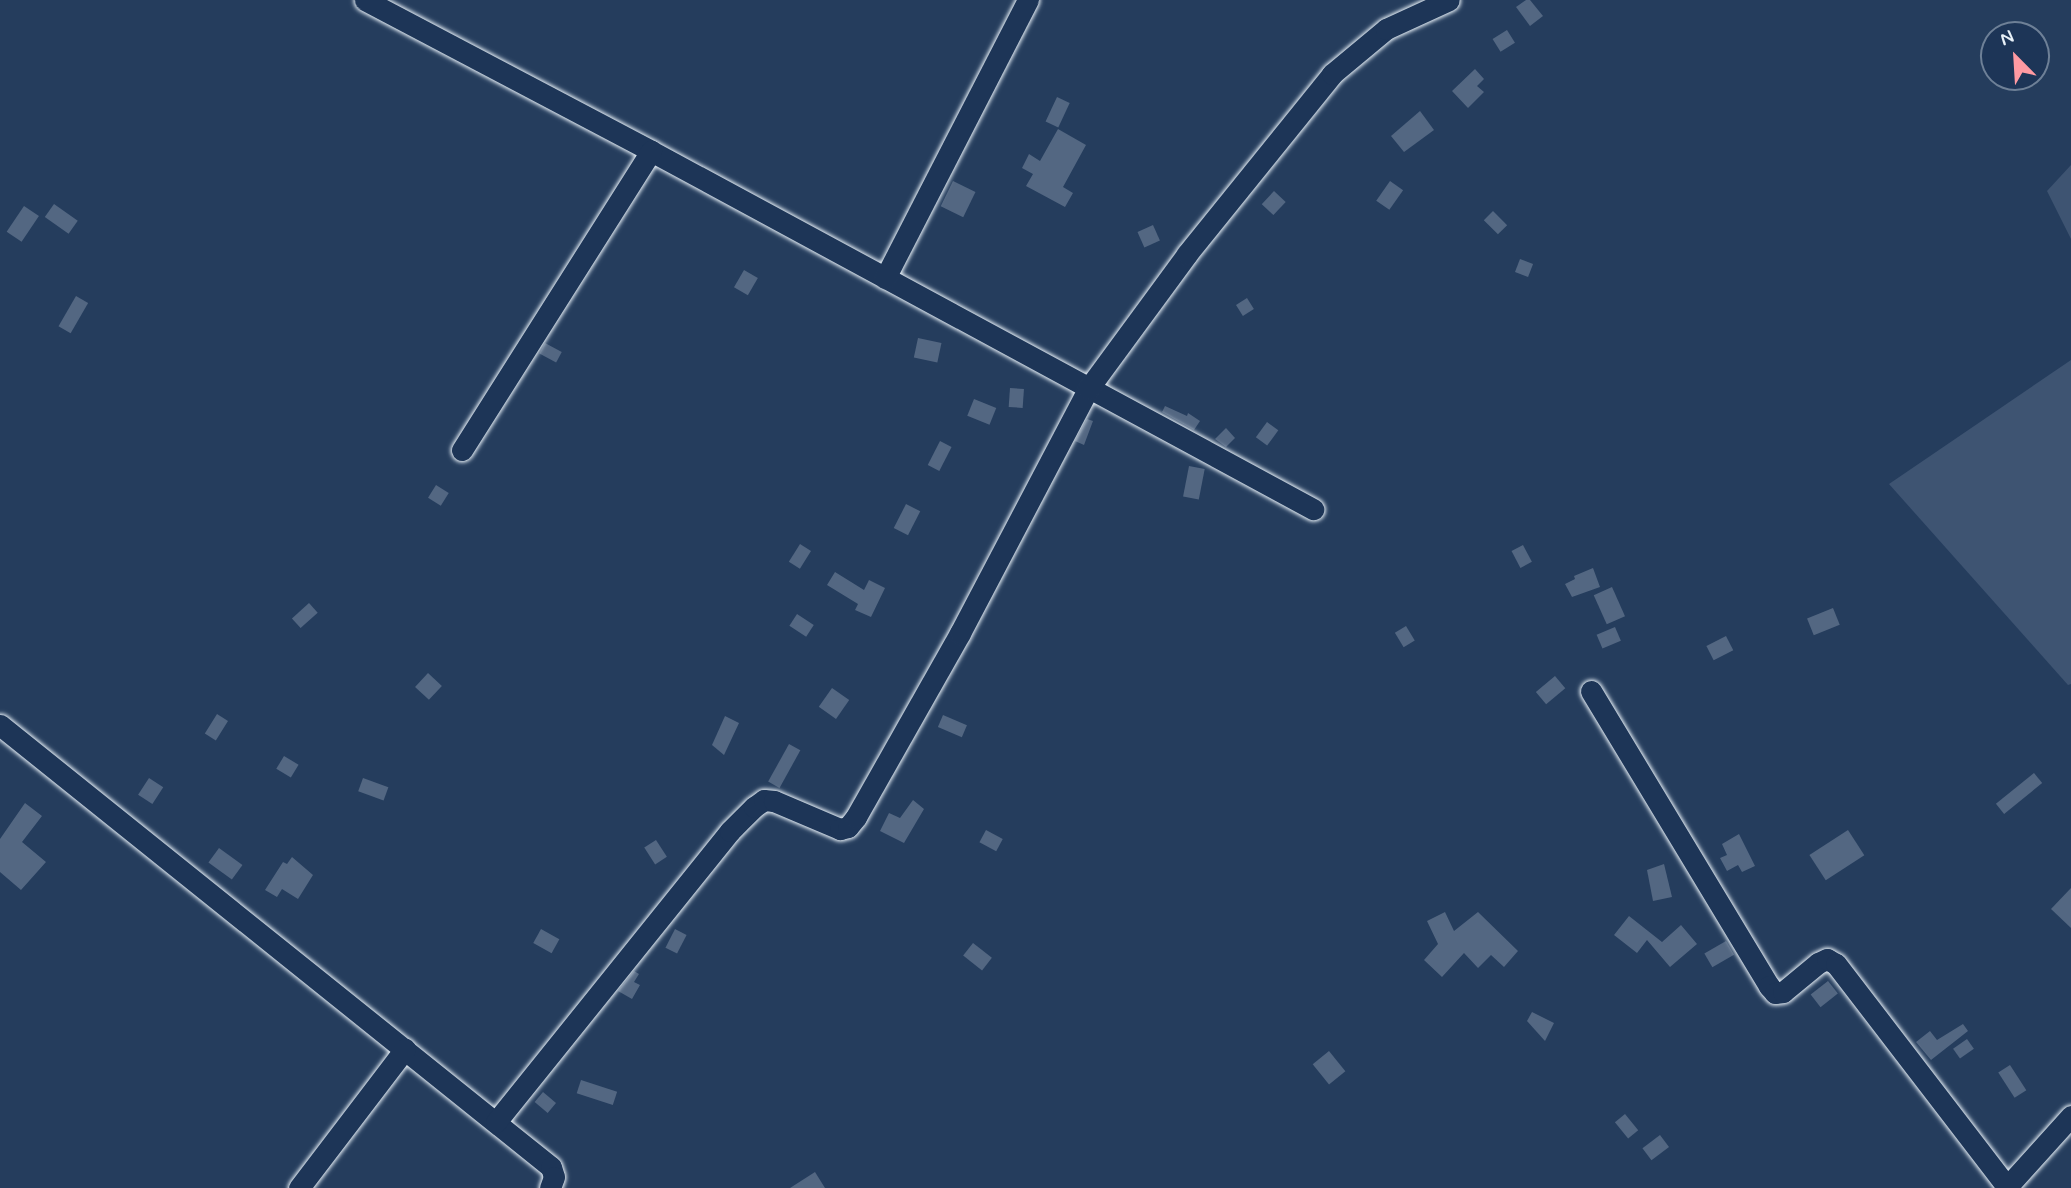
<!DOCTYPE html>
<html>
<head>
<meta charset="utf-8">
<style>
  body { margin:0 }
  #map { position:relative; width:2071px; height:1188px; overflow:hidden; background:#253d5d; font-family:Mynerve,sans-serif }
  div>[style] { position:absolute }
  [style*='--x'] { left:calc(var(--x)*1px); top:calc(var(--y)*1px); width:calc(var(--w)*1px); rotate:calc(var(--a)*1deg) }
  .green>* { inset:0; background:#3e5472 }
  .building>* { inset:0; background:#536782; transform-origin:0 0 }
  .roads { filter:drop-shadow(0 0 2px #e8f1f8) drop-shadow(0 0 2px #e8f1f8) }
  .minor>* { height:21px; margin:-10.5px; padding:0 10.5px; transform-origin:10.5px; border-radius:10.5px; background:#1d3557 }
  span { translate:-50% -50%; white-space:nowrap; text-align:center; line-height:1.15; -webkit-text-stroke:5px #1d3557; paint-order:stroke }
  .north { position:absolute; left:1980px; top:21px; width:70px; height:70px; box-sizing:border-box; background:#1d3557; border:2px solid #6e8097; border-radius:50%; rotate:336deg; font-size:19px; font-weight:700; line-height:28px; text-align:center; color:#e8f1f8 }
  .north::after { content:''; display:block; margin:auto; width:24px; height:32px; background:#ff9aa2; clip-path:polygon(50% 0,100% 100%,50% 72%,0 100%) }
</style>
</head>
<body>
<div id="map">
  <div class="green">
    <div style="clip-path:polygon(2071px 165px,2071px 239px,2047px 191px)"></div>
    <div style="clip-path:polygon(2071px 360px,2071px 684px,2068px 685px,1889px 484px)"></div>
  </div>
  <div class="building">
    <div style="clip-path:polygon(1526px 0,1530px 0,1543px 16px,1530px 26px,1516px 7px)"></div>
    <div style="left:1507px;top:30px;width:15px;height:17px;rotate:58deg"></div>
    <div style="clip-path:polygon(1475px 69px,1484px 79px,1477px 86px,1484px 92px,1468px 108px,1452px 91px)"></div>
    <div style="left:1057px;top:97px;width:14px;height:27px;rotate:25deg"></div>
    <div style="clip-path:polygon(1420px 111px,1434px 130px,1404px 152px,1391px 136px)"></div>
    <div style="clip-path:polygon(1058px 129px,1086px 145px,1063px 187px,1073px 193px,1065px 207px,1026px 186px,1033px 174px,1022px 168px,1029px 154px,1040px 161px)"></div>
    <div style="left:953px;top:181px;width:25px;height:28px;rotate:26deg"></div>
    <div style="left:1390px;top:181px;width:16px;height:24px;rotate:35deg"></div>
    <div style="left:1274px;top:191px;width:16px;height:18px;rotate:43deg"></div>
    <div style="left:54px;top:204px;width:29px;height:16px;rotate:35deg"></div>
    <div style="left:24px;top:206px;width:18px;height:31px;rotate:34deg"></div>
    <div style="left:1493px;top:211px;width:20px;height:13px;rotate:45deg"></div>
    <div style="left:1153px;top:225px;width:17px;height:17px;rotate:66deg"></div>
    <div style="left:1520px;top:259px;width:14px;height:14px;rotate:21deg"></div>
    <div style="left:744px;top:270px;width:16px;height:20px;rotate:30deg"></div>
    <div style="left:76px;top:296px;width:14px;height:35px;rotate:30deg"></div>
    <div style="left:1247px;top:298px;width:13px;height:13px;rotate:58deg"></div>
    <div style="left:918px;top:338px;width:24px;height:20px;rotate:12deg"></div>
    <div style="left:545px;top:343px;width:19px;height:12px;rotate:28deg"></div>
    <div style="left:1010px;top:388px;width:14px;height:19px;rotate:4deg"></div>
    <div style="left:974px;top:399px;width:24px;height:18px;rotate:22deg"></div>
    <div style="clip-path:polygon(1165px 406px,1187px 416px,1188px 413px,1200px 421px,1194px 430px,1162px 412px)"></div>
    <div style="clip-path:polygon(1087px 419px,1093px 421px,1084px 445px,1075px 441px)"></div>
    <div style="left:1267px;top:422px;width:14px;height:19px;rotate:36deg"></div>
    <div style="clip-path:polygon(1226px 428px,1235px 438px,1226px 447px,1215px 439px)"></div>
    <div style="left:940px;top:441px;width:13px;height:27px;rotate:27deg"></div>
    <div style="left:1189px;top:466px;width:16px;height:31px;rotate:11deg"></div>
    <div style="left:436px;top:485px;width:15px;height:15px;rotate:32deg"></div>
    <div style="left:906px;top:504px;width:16px;height:27px;rotate:27deg"></div>
    <div style="left:800px;top:544px;width:13px;height:21px;rotate:32deg"></div>
    <div style="left:1523px;top:545px;width:19px;height:13px;rotate:62deg"></div>
    <div style="clip-path:polygon(1593px 568px,1600px 587px,1572px 597px,1565px 584px,1575px 579px,1574px 576px)"></div>
    <div style="clip-path:polygon(835px 572px,864px 590px,869px 580px,885px 588px,871px 617px,855px 610px,858px 604px,827px 585px)"></div>
    <div style="left:1612px;top:587px;width:32px;height:20px;rotate:66deg"></div>
    <div style="left:309px;top:603px;width:13px;height:23px;rotate:48deg"></div>
    <div style="left:1833px;top:608px;width:18px;height:28px;rotate:68deg"></div>
    <div style="left:797px;top:614px;width:20px;height:14px;rotate:33deg"></div>
    <div style="left:1406px;top:626px;width:17px;height:13px;rotate:59deg"></div>
    <div style="left:1615px;top:627px;width:15px;height:20px;rotate:67deg"></div>
    <div style="left:1726px;top:636px;width:16px;height:22px;rotate:63deg"></div>
    <div style="left:428px;top:673px;width:19px;height:19px;rotate:43deg"></div>
    <div style="left:1555px;top:676px;width:16px;height:25px;rotate:50deg"></div>
    <div style="left:832px;top:688px;width:21px;height:23px;rotate:35deg"></div>
    <div style="left:217px;top:714px;width:13px;height:23px;rotate:32deg"></div>
    <div style="left:943px;top:715px;width:26px;height:13px;rotate:23deg"></div>
    <div style="clip-path:polygon(725px 716px,739px 723px,724px 755px,712px 745px)"></div>
    <div style="left:789px;top:744px;width:13px;height:43px;rotate:29deg"></div>
    <div style="left:284px;top:756px;width:17px;height:15px;rotate:31deg"></div>
    <div style="left:2034px;top:773px;width:13px;height:49px;rotate:51deg"></div>
    <div style="left:149px;top:778px;width:17px;height:20px;rotate:33deg"></div>
    <div style="left:363px;top:778px;width:27px;height:14px;rotate:20deg"></div>
    <div style="clip-path:polygon(913px 800px,924px 809px,904px 843px,880px 831px,889px 813px,900px 818px)"></div>
    <div style="clip-path:polygon(25px 803px,42px 816px,22px 842px,46px 862px,21px 890px,0 872px,0 839px)"></div>
    <div style="left:986px;top:830px;width:19px;height:14px;rotate:28deg"></div>
    <div style="left:1848px;top:830px;width:30px;height:46px;rotate:57deg"></div>
    <div style="clip-path:polygon(1739px 834px,1755px 866px,1742px 872px,1738px 865px,1727px 871px,1720px 858px,1727px 855px,1722px 844px)"></div>
    <div style="left:656px;top:840px;width:20px;height:14px;rotate:57deg"></div>
    <div style="left:219px;top:848px;width:29px;height:18px;rotate:36deg"></div>
    <div style="clip-path:polygon(292px 857px,313px 875px,298px 899px,282px 889px,277px 897px,265px 890px,283px 862px,287px 864px)"></div>
    <div style="clip-path:polygon(1664px 864px,1672px 897px,1653px 901px,1647px 870px)"></div>
    <div style="clip-path:polygon(2071px 888px,2071px 928px,2051px 909px)"></div>
    <div style="clip-path:polygon(1445px 912px,1454px 931px,1478px 912px,1518px 951px,1504px 967px,1491px 955px,1478px 968px,1464px 953px,1442px 977px,1424px 960px,1438px 944px,1427px 921px)"></div>
    <div style="clip-path:polygon(1629px 916px,1662px 942px,1681px 925px,1697px 944px,1670px 967px,1647px 940px,1637px 953px,1614px 935px)"></div>
    <div style="left:541px;top:929px;width:21px;height:16px;rotate:29deg"></div>
    <div style="left:675px;top:929px;width:13px;height:21px;rotate:27deg"></div>
    <div style="left:1726px;top:941px;width:16px;height:25px;rotate:60deg"></div>
    <div style="left:973px;top:943px;width:24px;height:16px;rotate:38deg"></div>
    <div style="clip-path:polygon(634px 971px,639px 974px,634px 982px,640px 985px,632px 999px,618px 991px)"></div>
    <div style="left:1828px;top:981px;width:16px;height:22px;rotate:52deg"></div>
    <div style="clip-path:polygon(1532px 1012px,1554px 1023px,1545px 1041px,1527px 1021px)"></div>
    <div style="clip-path:polygon(1963px 1024px,1968px 1031px,1931px 1060px,1916px 1042px,1930px 1031px,1937px 1040px)"></div>
    <div style="left:1967px;top:1039px;width:12px;height:17px;rotate:55deg"></div>
    <div style="left:1329px;top:1051px;width:26px;height:21px;rotate:51deg"></div>
    <div style="left:2010px;top:1065px;width:30px;height:14px;rotate:57deg"></div>
    <div style="left:581px;top:1080px;width:38px;height:14px;rotate:18deg"></div>
    <div style="left:543px;top:1092px;width:17px;height:13px;rotate:40deg"></div>
    <div style="left:1625px;top:1114px;width:21px;height:13px;rotate:51deg"></div>
    <div style="left:1660px;top:1135px;width:15px;height:22px;rotate:53deg"></div>
    <div style="clip-path:polygon(815px 1172px,825px 1188px,790px 1188px)"></div>
  </div>
  <div class="roads">
    <div class="minor">
      <div style="--x:365;--y:0;--w:323;--a:27.8"></div>
      <div style="--x:651;--y:151;--w:753;--a:28.4"></div>
      <div style="--x:885;--y:278;--w:313;--a:-62.8"></div>
      <div style="--x:462;--y:450;--w:354;--a:-57.7"></div>
      <div style="--x:1591;--y:691;--w:345;--a:58.9"></div>
      <div style="--x:1769;--y:986;--w:9;--a:49"></div>
      <div style="--x:1775;--y:993;--w:8;--a:-7"></div>
      <div style="--x:1783;--y:992;--w:45;--a:-39.6"></div>
      <div style="--x:1818;--y:963;--w:10;--a:-24"></div>
      <div style="--x:1827;--y:959;--w:10;--a:29"></div>
      <div style="--x:1836;--y:964;--w:281;--a:52.5"></div>
      <div style="--x:0;--y:725;--w:706;--a:38.74"></div>
      <div style="--x:551;--y:1167;--w:10;--a:73"></div>
      <div style="--x:554;--y:1177;--w:12;--a:110"></div>
      <div style="--x:496;--y:1122;--w:373;--a:-51.2"></div>
      <div style="--x:730;--y:831;--w:34;--a:-45"></div>
      <div style="--x:754;--y:807;--w:12;--a:-35"></div>
      <div style="--x:764;--y:800;--w:10;--a:6"></div>
      <div style="--x:774;--y:801;--w:72;--a:23"></div>
      <div style="--x:840;--y:829;--w:8;--a:-14"></div>
      <div style="--x:848;--y:827;--w:13;--a:-51"></div>
      <div style="--x:856;--y:817;--w:211;--a:-60.5"></div>
      <div style="--x:960;--y:633;--w:276;--a:-62.3"></div>
      <div style="--x:1088;--y:389;--w:167;--a:-53.7"></div>
      <div style="--x:1187;--y:254;--w:231;--a:-51.1"></div>
      <div style="--x:1332;--y:74;--w:70;--a:-39.8"></div>
      <div style="--x:1386;--y:29;--w:69;--a:-24.7"></div>
      <div style="--x:299;--y:1188;--w:175;--a:-52.7"></div>
      <div style="--x:2006;--y:1188;--w:97;--a:-47.9"></div>
    </div>
  </div>
  <div class="north">N</div>
</div>
</body>
</html>
